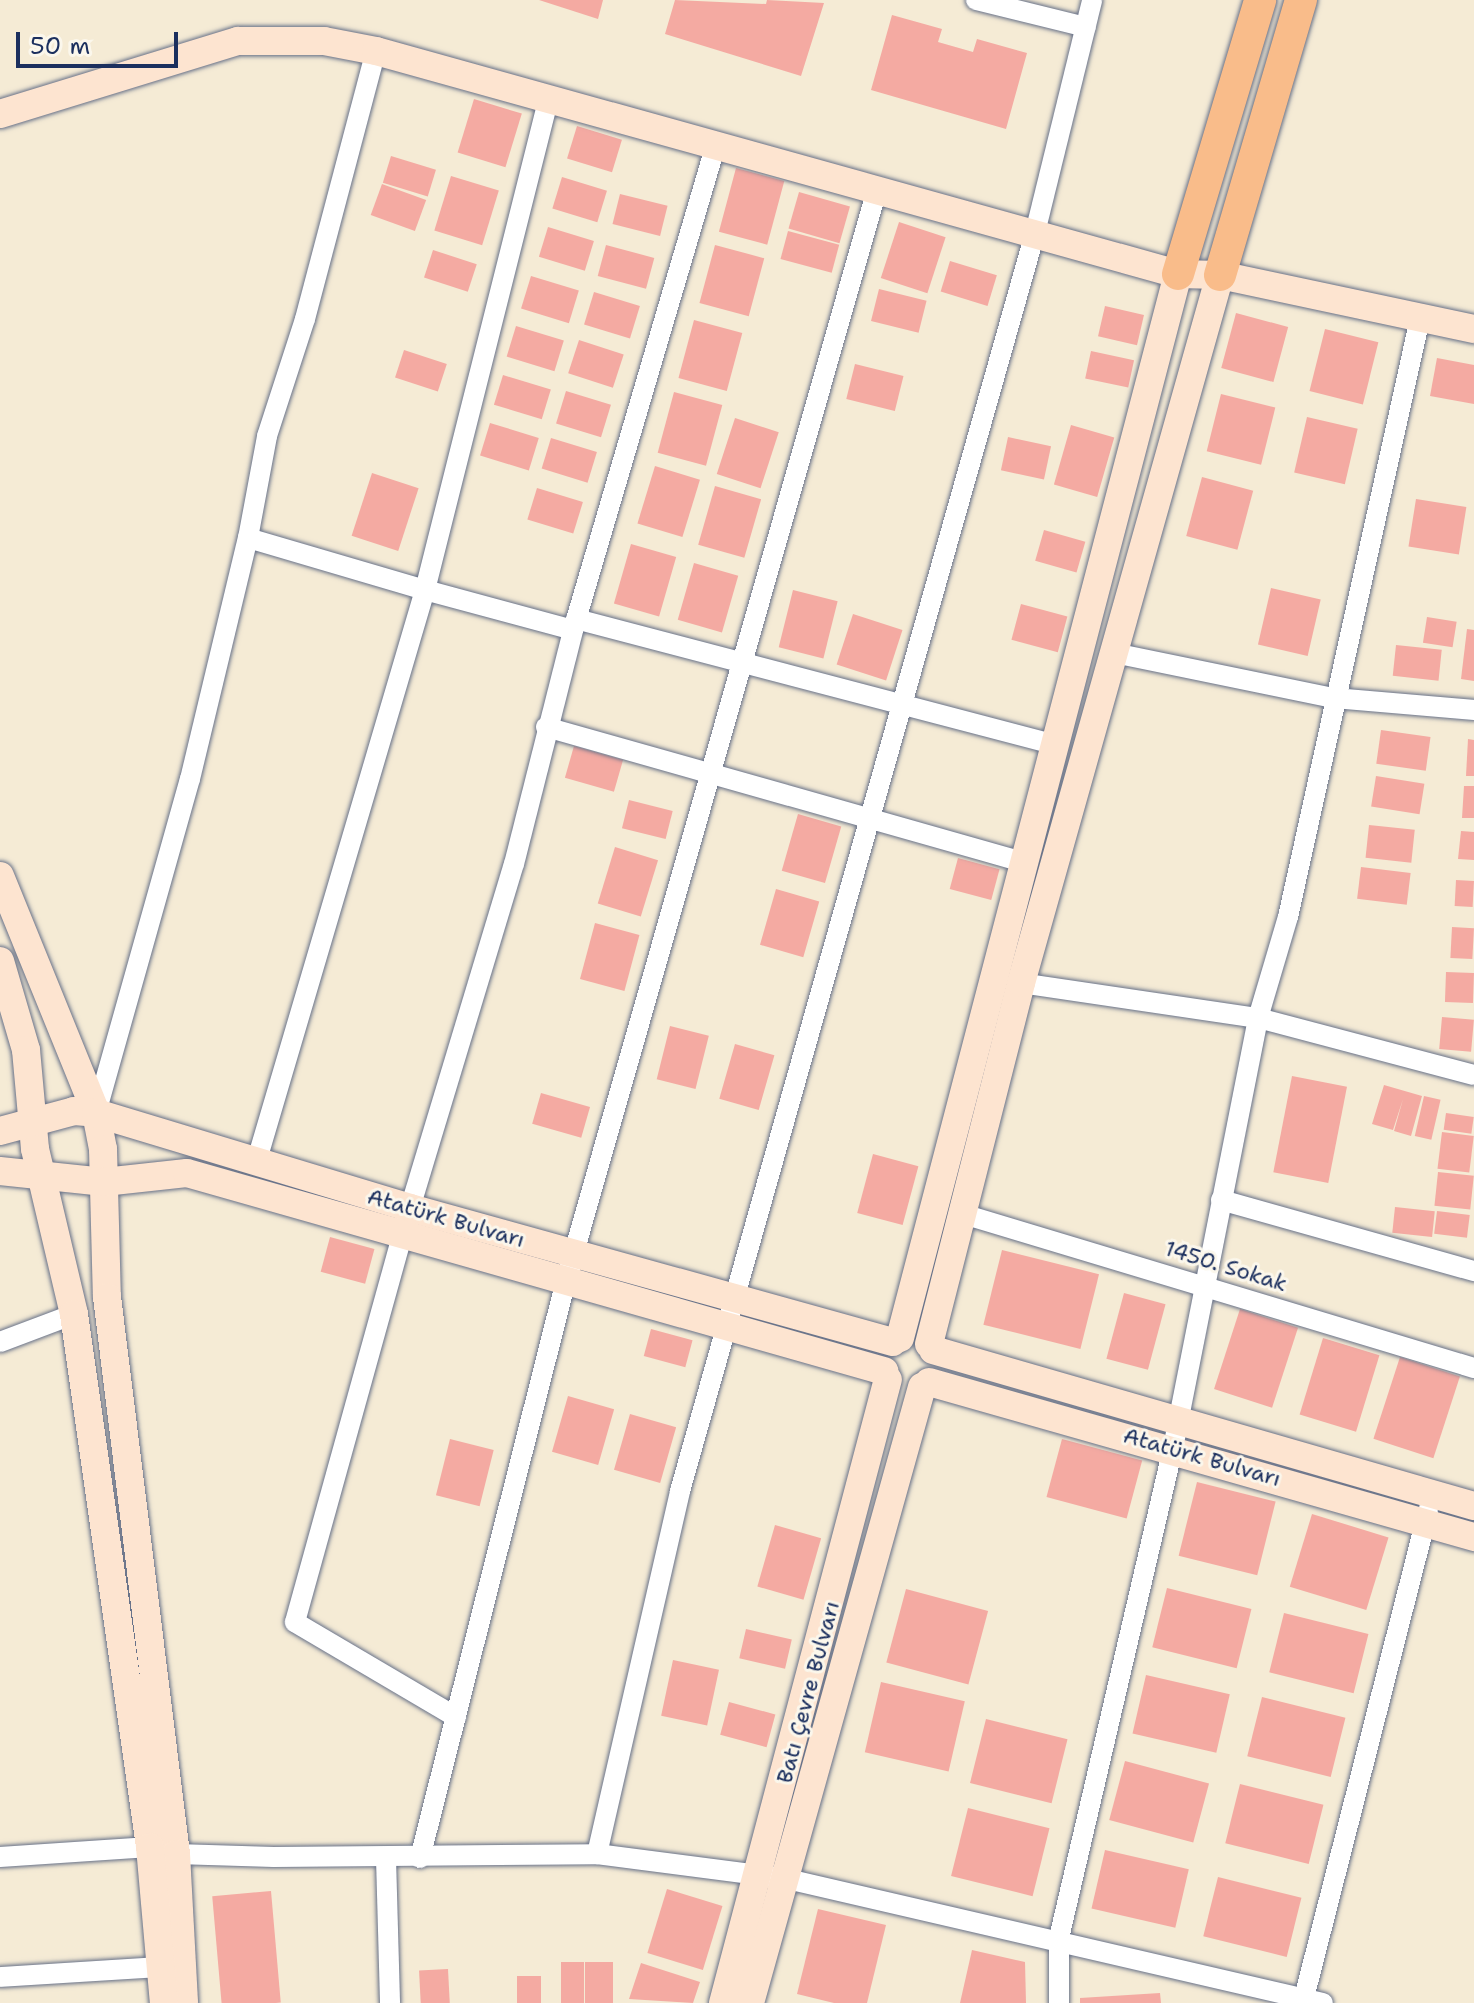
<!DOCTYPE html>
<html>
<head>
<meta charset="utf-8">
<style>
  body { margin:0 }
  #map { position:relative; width:1474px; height:2003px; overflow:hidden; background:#f5ebd5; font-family:"Shantell Sans",sans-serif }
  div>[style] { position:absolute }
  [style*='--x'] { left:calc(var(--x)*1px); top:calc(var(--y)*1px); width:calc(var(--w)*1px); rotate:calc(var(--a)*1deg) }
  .building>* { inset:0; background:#f4aaa2; transform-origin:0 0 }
  .roads { filter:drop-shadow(0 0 2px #677188) drop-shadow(0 0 2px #677188) }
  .street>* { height:20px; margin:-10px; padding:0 10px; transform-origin:10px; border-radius:10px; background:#fff }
  .secondary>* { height:28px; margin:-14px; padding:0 14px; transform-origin:14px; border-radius:14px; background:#fde4d0 }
  .primary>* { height:32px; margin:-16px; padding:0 16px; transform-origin:16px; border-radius:16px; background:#f9bc8a }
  span { translate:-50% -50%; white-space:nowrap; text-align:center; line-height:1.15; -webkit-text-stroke:6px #fbf7ec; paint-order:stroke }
  .street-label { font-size:22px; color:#1b2f5e }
  .scale { position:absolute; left:16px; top:32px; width:162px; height:36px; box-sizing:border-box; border:4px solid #1b2f5e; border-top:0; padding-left:10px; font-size:24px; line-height:28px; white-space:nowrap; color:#1b2f5e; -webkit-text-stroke:6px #fbf7ec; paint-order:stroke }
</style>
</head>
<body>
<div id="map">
  <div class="building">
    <div style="clip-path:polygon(539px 0,603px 0,598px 19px)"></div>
    <div style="clip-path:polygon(675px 0,766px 4px,767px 0,824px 3px,801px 76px,665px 34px)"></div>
    <div style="clip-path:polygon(892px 15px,942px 29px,938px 42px,973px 52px,977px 39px,1027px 53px,1006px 129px,871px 90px)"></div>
    <div style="left:474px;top:99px;width:50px;height:56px;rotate:17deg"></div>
    <div style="left:577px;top:126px;width:47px;height:34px;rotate:17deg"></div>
    <div style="left:391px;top:156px;width:47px;height:28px;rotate:17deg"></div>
    <div style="left:736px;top:168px;width:50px;height:66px;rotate:15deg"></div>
    <div style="left:451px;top:176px;width:50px;height:57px;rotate:17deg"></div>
    <div style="left:562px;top:177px;width:47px;height:33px;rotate:17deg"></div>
    <div style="left:382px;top:184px;width:47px;height:33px;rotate:20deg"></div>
    <div style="left:799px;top:192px;width:53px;height:38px;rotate:16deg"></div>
    <div style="left:620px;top:194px;width:49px;height:31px;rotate:14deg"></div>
    <div style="left:899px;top:222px;width:49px;height:59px;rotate:18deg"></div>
    <div style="left:548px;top:227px;width:48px;height:31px;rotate:17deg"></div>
    <div style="left:788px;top:231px;width:53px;height:29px;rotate:15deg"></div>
    <div style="left:606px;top:245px;width:50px;height:32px;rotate:15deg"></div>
    <div style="left:715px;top:245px;width:51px;height:60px;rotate:15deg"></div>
    <div style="left:433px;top:250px;width:46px;height:29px;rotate:18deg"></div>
    <div style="left:950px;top:261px;width:49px;height:32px;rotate:17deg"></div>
    <div style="left:531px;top:276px;width:50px;height:34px;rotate:17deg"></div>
    <div style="left:879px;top:289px;width:49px;height:33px;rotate:14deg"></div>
    <div style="left:594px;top:292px;width:48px;height:34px;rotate:17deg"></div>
    <div style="left:1105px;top:306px;width:40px;height:31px;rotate:13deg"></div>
    <div style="left:1236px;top:313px;width:54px;height:57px;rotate:15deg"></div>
    <div style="left:694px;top:320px;width:50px;height:60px;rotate:15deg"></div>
    <div style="left:516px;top:326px;width:50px;height:32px;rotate:17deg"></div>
    <div style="left:1325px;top:329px;width:55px;height:64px;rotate:14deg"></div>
    <div style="left:579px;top:340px;width:47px;height:35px;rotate:18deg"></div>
    <div style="left:404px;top:350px;width:45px;height:29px;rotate:18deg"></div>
    <div style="left:1091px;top:351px;width:44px;height:28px;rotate:12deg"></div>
    <div style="clip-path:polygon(1437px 358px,1474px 365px,1474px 404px,1430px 396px)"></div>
    <div style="left:855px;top:364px;width:50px;height:36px;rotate:14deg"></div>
    <div style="left:503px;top:375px;width:50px;height:31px;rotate:17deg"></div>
    <div style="left:566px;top:391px;width:47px;height:34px;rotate:17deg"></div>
    <div style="left:674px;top:392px;width:50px;height:63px;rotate:15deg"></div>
    <div style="left:1221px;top:394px;width:56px;height:59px;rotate:14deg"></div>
    <div style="left:1307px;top:417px;width:52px;height:57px;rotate:13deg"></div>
    <div style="left:735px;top:418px;width:46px;height:59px;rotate:18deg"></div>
    <div style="left:490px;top:423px;width:51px;height:34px;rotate:17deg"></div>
    <div style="left:1071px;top:425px;width:45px;height:62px;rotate:16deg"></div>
    <div style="left:1008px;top:437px;width:44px;height:34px;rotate:12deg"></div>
    <div style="left:551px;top:438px;width:48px;height:32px;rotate:17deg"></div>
    <div style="left:655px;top:466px;width:47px;height:60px;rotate:17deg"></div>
    <div style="left:372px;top:473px;width:49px;height:66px;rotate:18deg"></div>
    <div style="left:1202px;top:477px;width:53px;height:61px;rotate:15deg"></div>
    <div style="left:715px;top:486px;width:48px;height:61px;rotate:16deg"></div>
    <div style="left:537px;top:488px;width:48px;height:33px;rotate:17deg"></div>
    <div style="left:1416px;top:499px;width:51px;height:48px;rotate:9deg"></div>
    <div style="left:1044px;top:530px;width:43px;height:32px;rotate:16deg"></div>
    <div style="left:631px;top:544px;width:47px;height:62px;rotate:16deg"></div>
    <div style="left:694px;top:563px;width:46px;height:59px;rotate:16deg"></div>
    <div style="left:1271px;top:588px;width:51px;height:58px;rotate:13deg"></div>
    <div style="left:793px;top:590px;width:46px;height:59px;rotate:14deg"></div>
    <div style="left:1021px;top:604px;width:48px;height:37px;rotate:15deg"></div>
    <div style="left:853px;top:614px;width:52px;height:53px;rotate:18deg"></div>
    <div style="left:1427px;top:617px;width:30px;height:26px;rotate:9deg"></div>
    <div style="clip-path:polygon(1467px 629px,1474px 630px,1474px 681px,1461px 679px)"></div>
    <div style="left:1396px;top:645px;width:46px;height:31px;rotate:6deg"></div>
    <div style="left:1381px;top:730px;width:50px;height:34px;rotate:8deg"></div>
    <div style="clip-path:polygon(1468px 739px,1474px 740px,1474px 776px,1466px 776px)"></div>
    <div style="left:574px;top:746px;width:51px;height:33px;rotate:16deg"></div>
    <div style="left:1376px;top:776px;width:49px;height:31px;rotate:9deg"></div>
    <div style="clip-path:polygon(1464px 786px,1474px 786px,1474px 818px,1462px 818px)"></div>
    <div style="left:629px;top:800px;width:45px;height:29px;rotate:14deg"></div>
    <div style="left:798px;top:814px;width:45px;height:59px;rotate:16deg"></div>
    <div style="left:1369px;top:825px;width:46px;height:33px;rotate:6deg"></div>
    <div style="clip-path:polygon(1461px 831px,1474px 832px,1474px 860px,1458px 859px)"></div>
    <div style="left:615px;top:847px;width:45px;height:59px;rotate:17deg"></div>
    <div style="left:958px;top:858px;width:43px;height:32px;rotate:15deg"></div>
    <div style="left:1361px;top:867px;width:50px;height:32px;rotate:7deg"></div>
    <div style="left:1456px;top:880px;width:18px;height:26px;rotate:3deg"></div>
    <div style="left:776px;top:889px;width:45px;height:58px;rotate:16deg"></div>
    <div style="left:595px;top:923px;width:46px;height:58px;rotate:15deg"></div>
    <div style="left:1452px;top:927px;width:22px;height:31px;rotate:3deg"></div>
    <div style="left:1446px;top:972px;width:28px;height:30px;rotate:2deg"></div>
    <div style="left:1442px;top:1017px;width:32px;height:32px;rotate:5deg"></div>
    <div style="left:670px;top:1026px;width:40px;height:55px;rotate:14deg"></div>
    <div style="left:735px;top:1044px;width:41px;height:57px;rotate:16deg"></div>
    <div style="left:1292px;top:1076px;width:56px;height:98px;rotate:11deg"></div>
    <div style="clip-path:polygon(1384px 1085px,1422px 1096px,1411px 1136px,1394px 1131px,1403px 1099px,1393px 1130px,1372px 1124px)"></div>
    <div style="left:541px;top:1093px;width:51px;height:32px;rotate:16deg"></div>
    <div style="left:1424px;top:1096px;width:17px;height:41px;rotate:13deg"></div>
    <div style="left:1446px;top:1113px;width:28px;height:17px;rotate:8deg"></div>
    <div style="left:1442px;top:1132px;width:32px;height:37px;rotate:7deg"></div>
    <div style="left:873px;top:1154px;width:47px;height:61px;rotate:15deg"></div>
    <div style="left:1438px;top:1172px;width:36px;height:34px;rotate:6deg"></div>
    <div style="left:1395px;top:1207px;width:40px;height:26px;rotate:6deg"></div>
    <div style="left:1437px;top:1211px;width:33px;height:23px;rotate:7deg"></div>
    <div style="left:330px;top:1237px;width:46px;height:36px;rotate:15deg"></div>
    <div style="left:1002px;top:1250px;width:100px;height:77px;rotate:14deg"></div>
    <div style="left:1124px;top:1293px;width:43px;height:68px;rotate:15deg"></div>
    <div style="left:1240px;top:1309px;width:61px;height:84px;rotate:18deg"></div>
    <div style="left:651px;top:1329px;width:43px;height:28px;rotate:15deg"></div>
    <div style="left:1323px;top:1338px;width:59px;height:80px;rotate:17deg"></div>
    <div style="left:1400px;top:1357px;width:63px;height:86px;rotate:18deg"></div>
    <div style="left:568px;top:1396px;width:48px;height:58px;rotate:16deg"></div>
    <div style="left:630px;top:1414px;width:48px;height:58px;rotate:16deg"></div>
    <div style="left:450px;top:1439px;width:45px;height:58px;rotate:14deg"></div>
    <div style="left:1062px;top:1439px;width:83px;height:60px;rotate:15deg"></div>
    <div style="left:1197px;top:1482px;width:81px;height:76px;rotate:14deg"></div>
    <div style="left:1312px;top:1514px;width:80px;height:76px;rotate:17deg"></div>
    <div style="left:775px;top:1525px;width:48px;height:64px;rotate:16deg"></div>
    <div style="left:1167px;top:1588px;width:87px;height:61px;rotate:14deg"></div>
    <div style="left:906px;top:1589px;width:85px;height:76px;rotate:15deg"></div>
    <div style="left:1284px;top:1613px;width:87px;height:61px;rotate:14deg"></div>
    <div style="left:746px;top:1629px;width:47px;height:30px;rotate:13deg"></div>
    <div style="left:673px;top:1660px;width:47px;height:57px;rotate:12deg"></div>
    <div style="left:1146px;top:1675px;width:86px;height:60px;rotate:13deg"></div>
    <div style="left:881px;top:1682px;width:86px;height:72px;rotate:13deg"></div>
    <div style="left:1262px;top:1697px;width:86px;height:61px;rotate:14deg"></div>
    <div style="left:729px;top:1702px;width:48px;height:34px;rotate:15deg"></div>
    <div style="left:986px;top:1719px;width:84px;height:66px;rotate:14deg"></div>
    <div style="left:1125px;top:1761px;width:87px;height:61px;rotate:15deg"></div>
    <div style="left:1240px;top:1784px;width:86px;height:61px;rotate:14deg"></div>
    <div style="left:968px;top:1808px;width:84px;height:70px;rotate:14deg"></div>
    <div style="left:1105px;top:1850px;width:86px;height:60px;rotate:13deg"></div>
    <div style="left:1218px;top:1877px;width:86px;height:61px;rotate:14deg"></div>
    <div style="left:667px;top:1889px;width:58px;height:67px;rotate:17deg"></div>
    <div style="left:271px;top:1891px;width:112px;height:59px;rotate:85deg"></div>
    <div style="clip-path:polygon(818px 1909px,886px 1925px,867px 2003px,834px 2003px,797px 1994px)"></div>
    <div style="clip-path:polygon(972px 1950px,1025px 1962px,1026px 2003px,960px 2003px)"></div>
    <div style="left:561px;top:1962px;width:23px;height:41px"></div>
    <div style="left:585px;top:1962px;width:28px;height:41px"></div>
    <div style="clip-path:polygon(641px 1963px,700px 1982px,693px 2003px,629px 1999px)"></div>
    <div style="left:448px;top:1969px;width:34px;height:29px;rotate:87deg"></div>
    <div style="left:517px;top:1976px;width:24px;height:27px"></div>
    <div style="clip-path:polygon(1160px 1993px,1161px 2003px,1080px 2003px,1080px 1998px)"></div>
  </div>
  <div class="roads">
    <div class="street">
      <div style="--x:976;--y:0;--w:113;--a:13.8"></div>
      <div style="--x:548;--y:101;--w:504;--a:104.12"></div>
      <div style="--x:425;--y:590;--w:153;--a:15.1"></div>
      <div style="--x:248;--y:538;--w:104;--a:-79.4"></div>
      <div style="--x:267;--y:436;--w:123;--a:-72"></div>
      <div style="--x:305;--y:319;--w:277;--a:-75.2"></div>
      <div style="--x:576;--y:619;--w:493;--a:14.7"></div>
      <div style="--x:1114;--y:653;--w:225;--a:11.6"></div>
      <div style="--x:1334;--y:698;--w:141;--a:4.9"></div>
      <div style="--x:546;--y:727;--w:495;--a:15.8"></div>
      <div style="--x:1021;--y:983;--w:240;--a:8.4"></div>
      <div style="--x:1258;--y:1018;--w:223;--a:14.8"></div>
      <div style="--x:96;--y:1113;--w:347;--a:-74.3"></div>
      <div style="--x:190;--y:779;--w:248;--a:-76.5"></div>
      <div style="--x:248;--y:538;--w:184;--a:16.4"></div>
      <div style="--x:425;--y:590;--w:597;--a:106.43"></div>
      <div style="--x:1221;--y:1200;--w:263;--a:15.7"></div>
      <div style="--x:963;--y:1214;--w:534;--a:16.77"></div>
      <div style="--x:0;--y:1342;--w:79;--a:-20.7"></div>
      <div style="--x:456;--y:1717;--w:187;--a:-149.5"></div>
      <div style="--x:295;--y:1622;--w:430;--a:-74.5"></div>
      <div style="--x:410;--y:1208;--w:359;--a:-73.2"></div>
      <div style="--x:514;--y:864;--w:241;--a:-75.8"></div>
      <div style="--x:573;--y:630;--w:507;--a:-73.6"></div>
      <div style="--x:597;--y:1854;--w:372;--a:-77.1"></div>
      <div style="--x:680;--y:1491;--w:1303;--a:-74.24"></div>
      <div style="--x:1034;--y:237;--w:244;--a:-76.2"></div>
      <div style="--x:0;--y:1857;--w:150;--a:-3.8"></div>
      <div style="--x:150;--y:1847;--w:27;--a:15"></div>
      <div style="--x:176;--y:1854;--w:98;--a:1.8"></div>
      <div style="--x:274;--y:1857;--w:323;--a:-0.5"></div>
      <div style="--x:597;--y:1854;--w:188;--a:7.4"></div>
      <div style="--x:783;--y:1878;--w:554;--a:13.03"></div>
      <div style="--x:386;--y:1858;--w:145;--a:88.4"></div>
      <div style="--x:420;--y:1858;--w:592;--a:-75.82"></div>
      <div style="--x:565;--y:1284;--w:1134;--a:-74.09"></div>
      <div style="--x:0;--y:1977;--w:158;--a:-3.6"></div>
      <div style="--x:1304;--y:1998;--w:503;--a:-75.71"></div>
      <div style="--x:1059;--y:2003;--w:65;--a:-90"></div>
      <div style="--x:1059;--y:1938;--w:503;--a:-76.9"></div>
      <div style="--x:1173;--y:1448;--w:438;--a:-78.8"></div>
      <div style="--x:1258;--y:1018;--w:105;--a:-73.5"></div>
      <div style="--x:1288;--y:917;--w:613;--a:-77.57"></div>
    </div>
    <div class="secondary">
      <div style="--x:0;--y:114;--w:249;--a:-17.1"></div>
      <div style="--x:238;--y:41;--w:86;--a:0"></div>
      <div style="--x:324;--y:41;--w:53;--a:10.9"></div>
      <div style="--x:376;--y:51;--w:832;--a:15.54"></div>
      <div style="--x:1178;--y:274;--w:42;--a:1.4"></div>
      <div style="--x:1220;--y:275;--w:260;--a:12"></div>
      <div style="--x:0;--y:876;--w:256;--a:67.9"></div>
      <div style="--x:96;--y:1113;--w:37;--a:79"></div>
      <div style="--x:103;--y:1149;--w:148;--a:88.5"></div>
      <div style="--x:107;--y:1297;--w:561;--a:82.94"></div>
      <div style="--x:176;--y:1854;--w:149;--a:86.9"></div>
      <div style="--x:0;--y:961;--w:93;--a:73.7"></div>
      <div style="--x:26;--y:1050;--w:99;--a:84.8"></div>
      <div style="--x:35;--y:1149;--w:170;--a:76.7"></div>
      <div style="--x:74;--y:1314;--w:538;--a:81.88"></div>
      <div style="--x:150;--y:1847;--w:157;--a:84.9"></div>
      <div style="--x:0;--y:1131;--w:77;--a:-15.1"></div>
      <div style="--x:74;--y:1111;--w:22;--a:5"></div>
      <div style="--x:96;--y:1113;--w:328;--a:16.8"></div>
      <div style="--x:410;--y:1208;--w:501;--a:15.51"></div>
      <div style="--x:0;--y:1171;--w:105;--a:6"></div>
      <div style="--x:104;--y:1182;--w:83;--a:-6.2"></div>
      <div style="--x:187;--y:1173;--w:725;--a:15.86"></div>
      <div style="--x:900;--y:1338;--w:1100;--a:-75.36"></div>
      <div style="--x:929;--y:1344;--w:373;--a:-75.7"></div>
      <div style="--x:1021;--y:983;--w:735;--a:-74.3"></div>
      <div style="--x:933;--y:1350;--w:563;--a:16.09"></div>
      <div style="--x:929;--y:1382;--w:567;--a:15.88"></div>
      <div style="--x:723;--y:2003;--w:645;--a:-75.19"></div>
      <div style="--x:750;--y:2003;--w:640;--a:-74.4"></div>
    </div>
    <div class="primary">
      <div style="--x:1178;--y:274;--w:286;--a:-73.3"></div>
      <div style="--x:1220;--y:275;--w:287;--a:-73.6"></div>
    </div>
  </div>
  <div class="street-label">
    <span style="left:446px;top:1218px;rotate:16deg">Atatürk Bulvarı</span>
    <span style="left:1226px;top:1266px;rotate:17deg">1450. Sokak</span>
    <span style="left:1202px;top:1457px;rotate:16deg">Atatürk Bulvarı</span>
    <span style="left:808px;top:1692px;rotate:-75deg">Batı Çevre Bulvarı</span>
  </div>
  <div class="scale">50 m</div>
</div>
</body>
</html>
